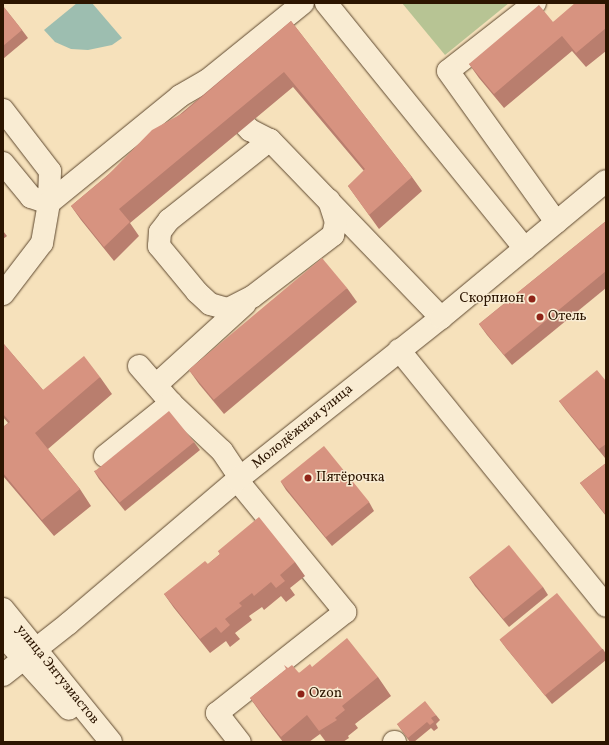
<!DOCTYPE html>
<html>
<head>
<meta charset="utf-8">
<style>
  body { margin:0 }
  #map { position:relative; width:609px; height:745px; overflow:hidden; background:#f6e1bb; font-family:Vollkorn,serif }
  div>[style] { position:absolute }
  [style*='--x'] { left:calc(var(--x)*1px); top:calc(var(--y)*1px); width:calc(var(--w)*1px); rotate:calc(var(--a)*1deg) }
  .green>* { inset:0; background:#b7c494 }
  .water>* { inset:0; background:#9dbeb0 }
  .roads { filter:drop-shadow(0 0 1px #5e482f) drop-shadow(0 0 1px #5e482f) }
  .minor>* { height:22px; margin:-11px; padding:0 11px; transform-origin:11px; border-radius:11px; background:#f9ecd3 }
  .wall>* { inset:0; background:#b97e6e }
  .building>* { inset:0; background:#d79380; transform-origin:0 0 }
  .dots>* { width:11px; height:11px; translate:-50% -50%; box-sizing:border-box; border:2px solid #f9ecd3; border-radius:50% }
  span { translate:-50% -50%; white-space:nowrap; text-align:center; line-height:1.15; -webkit-text-stroke:3px #f9ecd3; paint-order:stroke }
  .poi-label { font-size:14px; color:#2c1500 }
  .right { translate:-100% -50%; text-align:right }
  .left { translate:0 -50%; text-align:left }
  .street-label { font-size:14px; color:#2c1500 }
  .frame { position:absolute; inset:0; border:4px solid #2c1500; pointer-events:none }
</style>
</head>
<body>
<div id="map">
  <div class="green">
    <div style="clip-path:polygon(402px 3px,509px 3px,445px 55px)"></div>
  </div>
  <div class="water">
    <div style="clip-path:polygon(77px 3px,92px 3px,122px 38px,112px 45px,88px 50px,71px 49px,55px 42px,44px 30px)"></div>
  </div>
  <div class="roads">
    <div class="minor">
      <div style="--x:326;--y:3;--w:316;--a:51"></div>
      <div style="--x:535;--y:3;--w:110;--a:142"></div>
      <div style="--x:448;--y:71;--w:186;--a:54.4"></div>
      <div style="--x:3;--y:110;--w:77;--a:52.4"></div>
      <div style="--x:50;--y:171;--w:32;--a:92"></div>
      <div style="--x:49;--y:203;--w:19;--a:-162"></div>
      <div style="--x:31;--y:197;--w:44;--a:-129.5"></div>
      <div style="--x:246;--y:126;--w:6;--a:45"></div>
      <div style="--x:250;--y:130;--w:22;--a:27"></div>
      <div style="--x:270;--y:140;--w:247;--a:46.1"></div>
      <div style="--x:270;--y:140;--w:129;--a:141.6"></div>
      <div style="--x:169;--y:220;--w:15;--a:127"></div>
      <div style="--x:160;--y:232;--w:14;--a:94"></div>
      <div style="--x:159;--y:246;--w:60;--a:50.4"></div>
      <div style="--x:197;--y:292;--w:18;--a:43"></div>
      <div style="--x:210;--y:304;--w:19;--a:16"></div>
      <div style="--x:228;--y:309;--w:27;--a:-27"></div>
      <div style="--x:252;--y:297;--w:102;--a:-37.4"></div>
      <div style="--x:333;--y:235;--w:13;--a:-77"></div>
      <div style="--x:336;--y:222;--w:23;--a:-108"></div>
      <div style="--x:3;--y:294;--w:64;--a:-52.6"></div>
      <div style="--x:42;--y:243;--w:41;--a:-80.1"></div>
      <div style="--x:49;--y:203;--w:169;--a:-39.2"></div>
      <div style="--x:180;--y:96;--w:32;--a:-30"></div>
      <div style="--x:208;--y:80;--w:122;--a:-39"></div>
      <div style="--x:399;--y:350;--w:329;--a:51"></div>
      <div style="--x:139;--y:366;--w:49;--a:49.1"></div>
      <div style="--x:171;--y:403;--w:70;--a:43.3"></div>
      <div style="--x:222;--y:451;--w:32;--a:56"></div>
      <div style="--x:156;--y:385;--w:120;--a:-42.3"></div>
      <div style="--x:105;--y:456;--w:85;--a:-38.8"></div>
      <div style="--x:237;--y:480;--w:171;--a:50.7"></div>
      <div style="--x:345;--y:612;--w:163;--a:141.7"></div>
      <div style="--x:217;--y:713;--w:37;--a:52"></div>
      <div style="--x:3;--y:609;--w:171;--a:50.9"></div>
      <div style="--x:3;--y:636;--w:98;--a:47.9"></div>
      <div style="--x:3;--y:675;--w:84;--a:-38.2"></div>
      <div style="--x:69;--y:623;--w:221;--a:-40.4"></div>
      <div style="--x:237;--y:480;--w:260;--a:-38.5"></div>
      <div style="--x:441;--y:318;--w:214;--a:-39.7"></div>
      <div style="--x:394;--y:742;--w:1;--a:0"></div>
    </div>
  </div>
  <div class="wall">
    <div style="clip-path:polygon(606px 3px,606px 51px,586px 67px,572px 51px,504px 108px,479px 78px,469px 64px,553px 22px)"></div>
    <div style="clip-path:polygon(3px 6px,22px 30px,28px 38px,3px 59px)"></div>
    <div style="clip-path:polygon(291px 21px,412px 177px,422px 191px,379px 229px,348px 186px,364px 171px,293px 87px,130px 223px,139px 236px,114px 261px,81px 220px,71px 206px)"></div>
    <div style="clip-path:polygon(606px 221px,606px 288px,512px 365px,487px 335px,479px 324px)"></div>
    <div style="clip-path:polygon(3px 231px,7px 236px,3px 239px)"></div>
    <div style="clip-path:polygon(347px 288px,357px 302px,224px 414px,199px 384px,189px 370px)"></div>
    <div style="clip-path:polygon(3px 343px,43px 390px,100px 377px,112px 394px,48px 449px,80px 489px,91px 506px,54px 536px,3px 476px,3px 427px,8px 423px,3px 417px)"></div>
    <div style="clip-path:polygon(606px 381px,606px 457px,605px 458px,565px 409px,559px 401px)"></div>
    <div style="clip-path:polygon(194px 442px,200px 450px,125px 511px,99px 479px,94px 471px)"></div>
    <div style="clip-path:polygon(606px 463px,606px 516px,580px 483px)"></div>
    <div style="clip-path:polygon(281px 482px,369px 502px,374px 511px,332px 546px,286px 490px)"></div>
    <div style="clip-path:polygon(218px 551px,295px 562px,305px 576px,290px 588px,295px 595px,286px 602px,281px 596px,264px 610px,262px 607px,249px 616px,252px 620px,235px 633px,240px 639px,230px 647px,226px 641px,210px 653px,174px 608px,164px 594px,208px 564px,220px 554px)"></div>
    <div style="clip-path:polygon(469px 577px,543px 587px,548px 595px,509px 627px,475px 586px)"></div>
    <div style="clip-path:polygon(500px 640px,603px 649px,606px 654px,606px 660px,552px 704px,506px 648px)"></div>
    <div style="clip-path:polygon(312px 667px,378px 677px,391px 696px,355px 724px,358px 728px,348px 736px,349px 738px,343px 742px,326px 742px,320px 734px,309px 742px,283px 742px,263px 716px,250px 698px,288px 668px,299px 673px)"></div>
    <div style="clip-path:polygon(436px 715px,440px 720px,436px 724px,438px 728px,434px 731px,431px 728px,414px 742px,410px 742px,397px 724px)"></div>
  </div>
  <div class="building">
    <div style="clip-path:polygon(575px 3px,606px 3px,606px 28px,576px 53px,562px 36px,494px 94px,469px 64px,539px 5px,553px 22px)"></div>
    <div style="clip-path:polygon(3px 6px,22px 30px,3px 46px)"></div>
    <div style="clip-path:polygon(291px 21px,412px 177px,369px 215px,348px 186px,365px 169px,284px 72px,119px 209px,130px 222px,104px 247px,71px 206px,107px 176px,152px 130px,183px 113px)"></div>
    <div style="clip-path:polygon(606px 221px,606px 271px,504px 355px,479px 324px)"></div>
    <div style="left:322px;top:258px;width:39px;height:174px;rotate:50deg"></div>
    <div style="clip-path:polygon(3px 343px,43px 390px,84px 356px,100px 377px,35px 433px,80px 489px,42px 520px,3px 473px,3px 427px,10px 422px,3px 414px)"></div>
    <div style="clip-path:polygon(597px 370px,606px 381px,606px 444px,599px 449px,559px 401px)"></div>
    <div style="left:169px;top:411px;width:40px;height:96px;rotate:51deg"></div>
    <div style="left:324px;top:446px;width:72px;height:56px;rotate:51deg"></div>
    <div style="clip-path:polygon(606px 463px,606px 515px,580px 483px)"></div>
    <div style="clip-path:polygon(259px 517px,295px 562px,280px 575px,285px 581px,276px 588px,271px 582px,254px 596px,252px 593px,239px 603px,242px 606px,225px 619px,230px 625px,221px 633px,216px 627px,200px 639px,164px 594px,205px 561px,208px 564px,220px 554px,218px 551px)"></div>
    <div style="left:509px;top:545px;width:54px;height:51px;rotate:51deg"></div>
    <div style="left:557px;top:593px;width:72px;height:74px;rotate:51deg"></div>
    <div style="clip-path:polygon(347px 638px,378px 677px,342px 706px,345px 710px,335px 718px,337px 720px,319px 731px,307px 715px,281px 737px,250px 698px,286px 669px,284px 665px,288px 668px,292px 665px,299px 673px,310px 664px,312px 667px)"></div>
    <div style="clip-path:polygon(425px 701px,436px 715px,431px 718px,434px 722px,430px 725px,427px 722px,408px 738px,397px 724px)"></div>
  </div>
  <div class="dots">
    <div style="left:532px;top:299px;background:#8f2418"></div>
    <div style="left:540px;top:317px;background:#8f2418"></div>
    <div style="left:308px;top:478px;background:#8f2418"></div>
    <div style="left:301px;top:694px;background:#8f2418"></div>
  </div>
  <div class="poi-label">
    <span class="right" style="left:524px;top:299px">Скорпион</span>
    <span class="left" style="left:548px;top:317px">Отель</span>
    <span class="left" style="left:316px;top:478px">Пятёрочка</span>
    <span class="left" style="left:309px;top:694px">Ozon</span>
  </div>
  <div class="street-label">
    <span style="left:303px;top:427px;rotate:-39deg">Молодёжная улица</span>
    <span style="left:57px;top:675px;rotate:51deg">улица Энтузиастов</span>
  </div>
  <div class="frame"></div>
</div>
</body>
</html>
